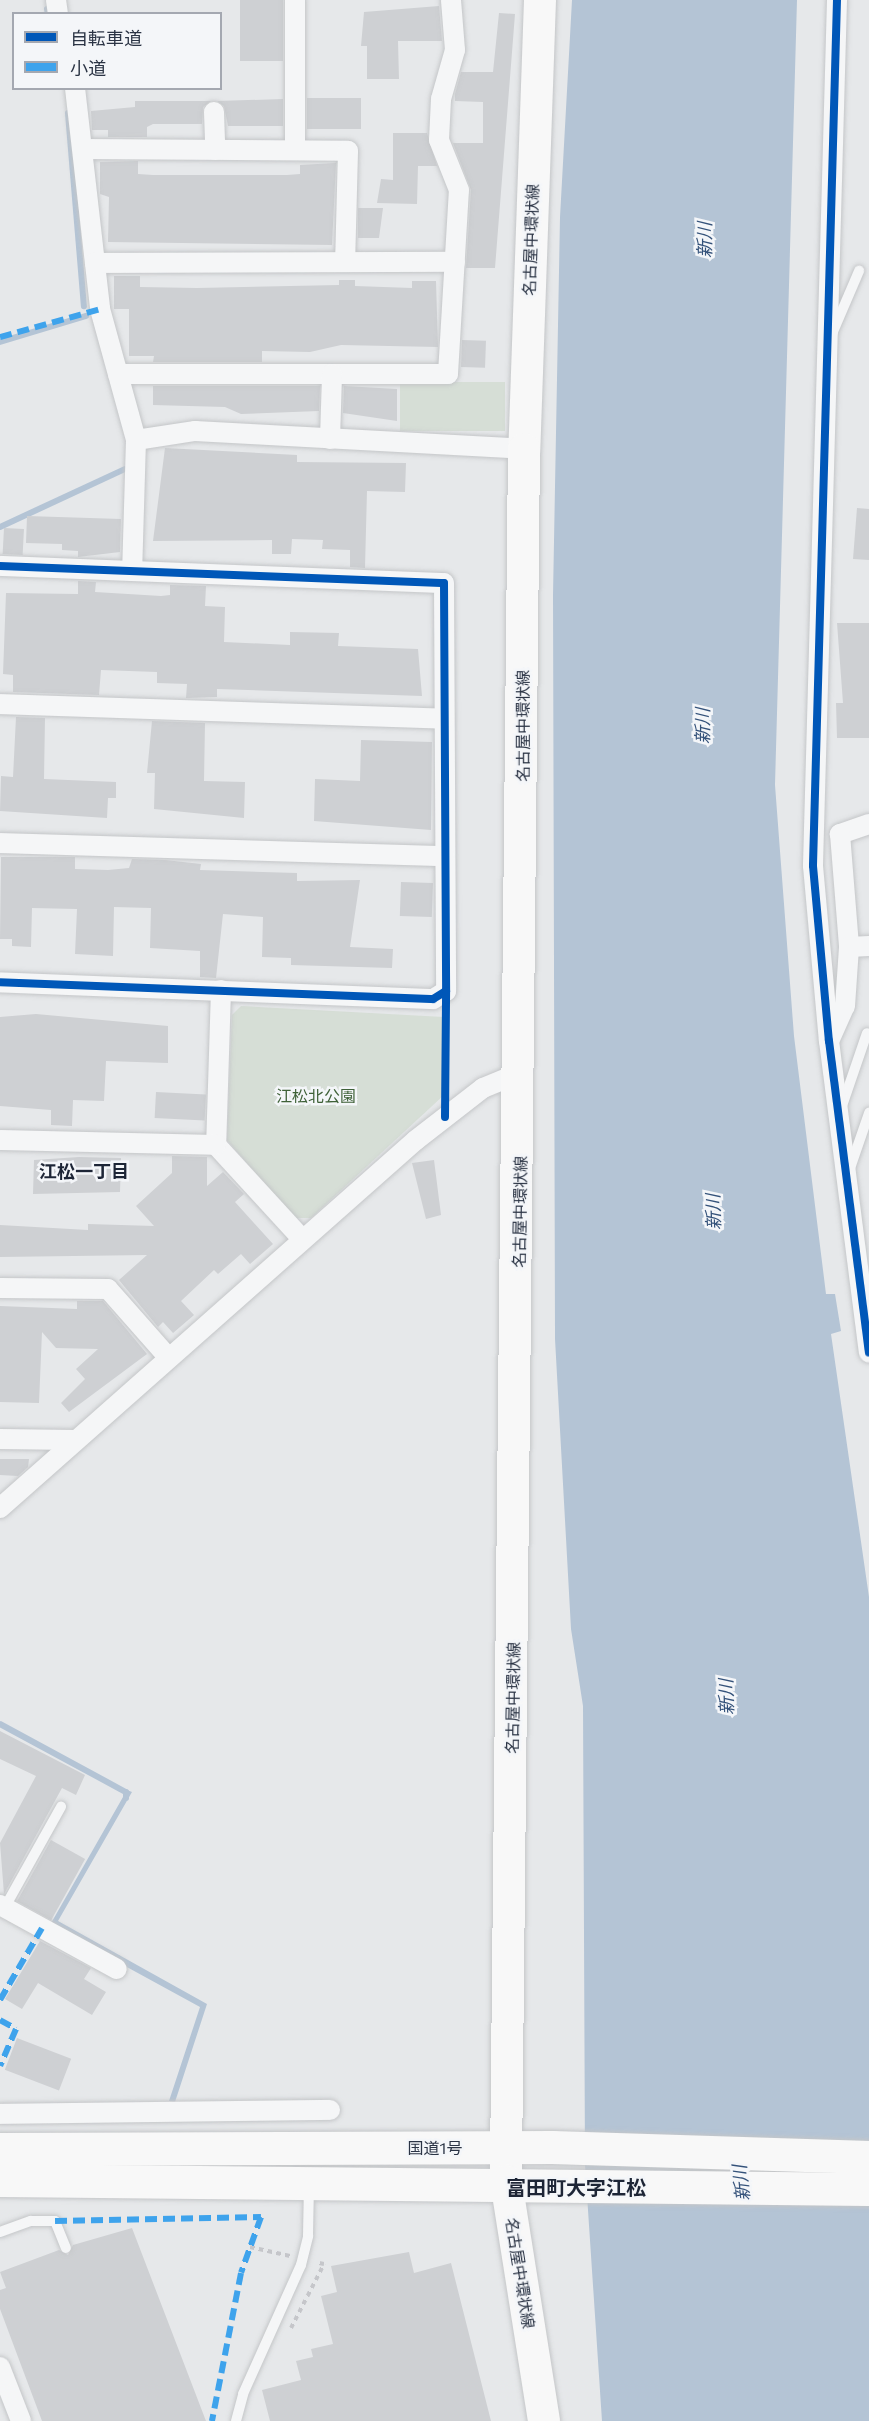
<!DOCTYPE html>
<html>
<head>
<meta charset="utf-8">
<style>
  body { margin:0 }
  #map { position:relative; width:869px; height:2421px; overflow:hidden; background:#e6e8ea; font-family:Commissioner,"Noto Sans JP",sans-serif }
  div>[style] { position:absolute }
  [style*='--x'] { left:calc(var(--x)*1px); top:calc(var(--y)*1px); width:calc(var(--w)*1px); rotate:calc(var(--a)*1deg) }
  .green>* { inset:0; background:#d6ded6; transform-origin:0 0 }
  .water>* { inset:0; background:#b4c4d5 }
  .stream>* { height:6px; margin:-3px; padding:0 3px; transform-origin:3px; border-radius:3px; background:#b4c4d5 }
  .building>* { inset:0; background:#ced0d3; transform-origin:0 0 }
  .path>* { height:4px; margin-top:-2px; transform-origin:0; background:repeating-linear-gradient(90deg,#c5c6ca 0 4.5px,transparent 0 9px) }
  .roads { filter:drop-shadow(0 0 2px #c4c6c8) drop-shadow(0 0 2px #c4c6c8) }
  .service>* { height:10px; margin:-5px; padding:0 5px; transform-origin:5px; border-radius:5px; background:#f5f6f7 }
  .minor>* { height:20px; margin:-10px; padding:0 10px; transform-origin:10px; border-radius:10px; background:#f5f6f7 }
  .primary>* { height:32px; margin:-16px; padding:0 16px; transform-origin:16px; border-radius:16px; background:#f8f8f8 }
  .trunk>* { height:33px; margin:-16.5px; padding:0 16.5px; transform-origin:16.5px; border-radius:16.5px; background:#f8f8f8 }
  .quiet>* { height:6px; margin-top:-3px; transform-origin:0; background:repeating-linear-gradient(90deg,#3ea3ec 0 12px,transparent 0 18px) }
  .cycleway>* { height:8px; margin:-4px; padding:0 4px; transform-origin:4px; border-radius:4px; background:#0057b8 }
  span { translate:-50% -50%; white-space:nowrap; text-align:center; line-height:1.15; -webkit-text-stroke:5px #f4f6f9; paint-order:stroke }
  .street-label { font-size:16px; color:#2b3445 }
  .park-label { font-size:16px; color:#3f6138 }
  .water-label { font-size:18px; color:#34527a; font-style:italic }
  .neighbourhood-label { font-size:18px; color:#1d2536; font-weight:700 }
  .quarter-label { font-size:20px; color:#1d2536; font-weight:700 }
  .legend { position:absolute; left:12px; top:12px; width:210px; height:78px; box-sizing:border-box; background:#f4f6f9; border:2px solid #a4a8b1; margin:0; padding:8px 10px; list-style:none; font-size:18px; color:#2b3445 }
  .legend li { display:flex; align-items:center; gap:12px; height:30px }
  .legend b { width:30px; border:2px solid #a4a8b1 }
</style>
</head>
<body>
<div id="map">
  <div class="green">
    <div style="left:400px;top:382px;width:105px;height:49px"></div>
    <div style="clip-path:polygon(241px 1006px,444px 1017px,444px 1095px,311px 1218px,294px 1218px,227px 1140px,232px 1015px)"></div>
  </div>
  <div class="water">
    <div style="clip-path:polygon(572px 0,797px 0,775px 785px,794px 1036px,826px 1294px,835px 1294px,841px 1331px,831px 1334px,869px 1597px,869px 2421px,602px 2421px,585px 2165px,583px 1706px,571px 1629px,555px 1339px,553px 595px,560px 217px)"></div>
    <div style="clip-path:polygon(127px 1790px,132px 1792px,58px 1921px,207px 2004px,175px 2102px,169px 2101px,200px 2007px,50px 1925px)"></div>
  </div>
  <div class="stream">
    <div style="--x:47;--y:9;--w:5;--a:79"></div>
    <div style="--x:68;--y:113;--w:194;--a:85.3"></div>
    <div style="--x:0;--y:342;--w:90;--a:-16.8"></div>
    <div style="--x:0;--y:527;--w:138;--a:-24.9"></div>
    <div style="--x:0;--y:1724;--w:143;--a:28.4"></div>
    <div style="--x:126;--y:1792;--w:6;--a:90"></div>
  </div>
  <div class="building">
    <div style="left:240px;top:0;width:43px;height:61px"></div>
    <div style="clip-path:polygon(439px 6px,442px 41px,398px 41px,399px 79px,367px 79px,367px 46px,361px 46px,364px 12px)"></div>
    <div style="clip-path:polygon(499px 13px,515px 14px,495px 268px,466px 268px,471px 190px,453px 143px,483px 143px,483px 102px,455px 101px,455px 94px,461px 72px,493px 72px)"></div>
    <div style="left:361px;top:98px;width:31px;height:54px;rotate:90deg"></div>
    <div style="clip-path:polygon(283px 99px,283px 126px,228px 126px,224px 106px,217px 101px)"></div>
    <div style="clip-path:polygon(135px 101px,211px 101px,203px 107px,202px 124px,153px 124px,147px 127px,147px 137px,108px 137px,108px 130px,92px 130px,91px 111px,135px 107px)"></div>
    <div style="clip-path:polygon(393px 133px,427px 133px,437px 166px,418px 166px,417px 204px,377px 203px,381px 179px,393px 180px)"></div>
    <div style="clip-path:polygon(138px 161px,138px 174px,153px 175px,287px 175px,300px 174px,300px 165px,336px 163px,332px 245px,108px 242px,109px 197px,100px 194px,100px 162px)"></div>
    <div style="clip-path:polygon(358px 208px,383px 208px,379px 238px,358px 238px)"></div>
    <div style="clip-path:polygon(114px 276px,140px 276px,140px 287px,197px 288px,339px 285px,339px 280px,355px 280px,355px 286px,412px 288px,412px 281px,436px 281px,438px 347px,341px 345px,310px 352px,262px 351px,262px 362px,153px 362px,154px 356px,129px 356px,129px 309px,114px 309px)"></div>
    <div style="left:462px;top:340px;width:24px;height:27px;rotate:2deg"></div>
    <div style="clip-path:polygon(153px 386px,320px 386px,319px 411px,241px 414px,225px 407px,153px 405px)"></div>
    <div style="clip-path:polygon(344px 386px,397px 389px,397px 421px,343px 413px)"></div>
    <div style="clip-path:polygon(165px 448px,297px 455px,297px 462px,406px 463px,405px 492px,367px 491px,365px 568px,350px 567px,350px 550px,322px 549px,323px 540px,292px 539px,291px 554px,272px 554px,272px 540px,153px 541px)"></div>
    <div style="clip-path:polygon(857px 508px,869px 509px,869px 560px,853px 559px)"></div>
    <div style="clip-path:polygon(27px 516px,121px 519px,120px 552px,78px 557px,78px 551px,62px 550px,62px 544px,26px 543px)"></div>
    <div style="left:4px;top:528px;width:20px;height:26px;rotate:3deg"></div>
    <div style="clip-path:polygon(78px 581px,96px 582px,95px 592px,161px 596px,170px 595px,170px 585px,206px 586px,205px 606px,225px 607px,224px 642px,290px 645px,290px 632px,339px 633px,338px 646px,418px 649px,422px 696px,217px 689px,217px 697px,186px 698px,187px 684px,157px 683px,157px 672px,101px 670px,99px 695px,13px 692px,13px 675px,3px 674px,6px 593px,78px 594px)"></div>
    <div style="clip-path:polygon(837px 623px,869px 623px,869px 738px,837px 738px,836px 703px,843px 703px)"></div>
    <div style="clip-path:polygon(16px 717px,45px 718px,44px 779px,116px 782px,116px 798px,108px 798px,107px 818px,0 811px,1px 776px,13px 777px)"></div>
    <div style="clip-path:polygon(152px 721px,205px 723px,204px 781px,245px 782px,244px 818px,154px 809px,155px 773px,147px 773px)"></div>
    <div style="clip-path:polygon(361px 740px,432px 742px,431px 830px,314px 821px,315px 779px,360px 781px)"></div>
    <div style="clip-path:polygon(1px 857px,75px 857px,75px 869px,108px 870px,129px 868px,132px 859px,165px 860px,201px 864px,200px 870px,297px 873px,297px 881px,360px 880px,350px 947px,393px 949px,392px 968px,291px 965px,291px 958px,262px 957px,263px 917px,223px 914px,216px 978px,200px 977px,200px 951px,150px 948px,151px 908px,114px 907px,113px 956px,75px 954px,77px 909px,32px 908px,31px 947px,12px 946px,12px 939px,0 939px)"></div>
    <div style="left:401px;top:882px;width:32px;height:34px;rotate:2deg"></div>
    <div style="clip-path:polygon(36px 1014px,168px 1026px,168px 1063px,106px 1061px,104px 1101px,73px 1100px,72px 1126px,51px 1125px,51px 1110px,0 1106px,0 1017px)"></div>
    <div style="left:156px;top:1092px;width:50px;height:26px;rotate:3deg"></div>
    <div style="clip-path:polygon(172px 1156px,207px 1157px,207px 1186px,223px 1172px,244px 1194px,235px 1202px,273px 1244px,250px 1264px,241px 1254px,218px 1274px,214px 1270px,181px 1301px,194px 1315px,173px 1333px,163px 1322px,158px 1327px,119px 1280px,147px 1255px,0 1257px,0 1225px,88px 1230px,88px 1224px,154px 1226px,136px 1206px,172px 1173px)"></div>
    <div style="clip-path:polygon(79px 1157px,121px 1158px,120px 1192px,33px 1194px,34px 1160px)"></div>
    <div style="clip-path:polygon(434px 1160px,441px 1215px,426px 1219px,412px 1163px)"></div>
    <div style="clip-path:polygon(77px 1301px,103px 1301px,147px 1354px,69px 1412px,61px 1403px,85px 1379px,76px 1369px,98px 1349px,56px 1348px,42px 1332px,39px 1403px,0 1402px,0 1306px,77px 1309px)"></div>
    <div style="clip-path:polygon(0 1459px,29px 1459px,28px 1467px,18px 1476px,0 1475px)"></div>
    <div style="clip-path:polygon(0 1731px,85px 1775px,76px 1795px,62px 1788px,4px 1894px,0 1843px,36px 1776px,0 1759px)"></div>
    <div style="left:51px;top:1840px;width:39px;height:70px;rotate:29deg"></div>
    <div style="clip-path:polygon(40px 1941px,91px 1968px,84px 1979px,106px 1992px,92px 2015px,38px 1983px,22px 2009px,5px 1999px)"></div>
    <div style="left:17px;top:2038px;width:58px;height:34px;rotate:21deg"></div>
    <div style="clip-path:polygon(132px 2228px,206px 2421px,42px 2421px,0 2309px,0 2290px,6px 2288px,0 2272px,59px 2250px,68px 2255px,73px 2245px)"></div>
    <div style="clip-path:polygon(409px 2252px,414px 2273px,451px 2263px,491px 2421px,270px 2421px,262px 2390px,301px 2380px,296px 2361px,313px 2357px,311px 2349px,333px 2344px,321px 2296px,337px 2292px,331px 2266px)"></div>
  </div>
  <div class="path">
    <div style="--x:445;--y:1092;--w:80;--a:-89.3"></div>
    <div style="--x:250;--y:2247;--w:41;--a:12.7"></div>
    <div style="--x:291;--y:2328;--w:72;--a:-62.7"></div>
    <div style="--x:324;--y:2264;--w:5;--a:-169"></div>
  </div>
  <div class="roads">
    <div class="service">
      <div style="--x:832;--y:334;--w:69;--a:-66.8"></div>
      <div style="--x:842;--y:1106;--w:77;--a:-71.1"></div>
      <div style="--x:848;--y:1174;--w:65;--a:-71"></div>
      <div style="--x:5;--y:1907;--w:115;--a:-60.8"></div>
      <div style="--x:0;--y:2232;--w:33;--a:-20"></div>
      <div style="--x:31;--y:2221;--w:24;--a:0"></div>
      <div style="--x:55;--y:2221;--w:29;--a:68"></div>
      <div style="--x:236;--y:2421;--w:28;--a:-75"></div>
      <div style="--x:243;--y:2394;--w:141;--a:-65.8"></div>
      <div style="--x:301;--y:2265;--w:30;--a:-76"></div>
      <div style="--x:308;--y:2236;--w:50;--a:-88.9"></div>
    </div>
    <div class="minor">
      <div style="--x:56;--y:0;--w:14;--a:82"></div>
      <div style="--x:837;--y:0;--w:866;--a:91.59"></div>
      <div style="--x:813;--y:866;--w:176;--a:84.8"></div>
      <div style="--x:829;--y:1041;--w:314;--a:82.7"></div>
      <div style="--x:75;--y:88;--w:222;--a:83.5"></div>
      <div style="--x:100;--y:309;--w:136;--a:74.6"></div>
      <div style="--x:136;--y:440;--w:131;--a:91.7"></div>
      <div style="--x:214;--y:112;--w:38;--a:88"></div>
      <div style="--x:83;--y:149;--w:265;--a:0.4"></div>
      <div style="--x:348;--y:151;--w:111;--a:91.5"></div>
      <div style="--x:295;--y:150;--w:150;--a:-90"></div>
      <div style="--x:95;--y:263;--w:360;--a:-0.2"></div>
      <div style="--x:118;--y:374;--w:330;--a:0"></div>
      <div style="--x:448;--y:374;--w:184;--a:-86.6"></div>
      <div style="--x:459;--y:190;--w:54;--a:-111.8"></div>
      <div style="--x:439;--y:140;--w:41;--a:-87.2"></div>
      <div style="--x:441;--y:99;--w:51;--a:-74.1"></div>
      <div style="--x:455;--y:50;--w:50;--a:-94.6"></div>
      <div style="--x:330;--y:439;--w:65;--a:-88.2"></div>
      <div style="--x:136;--y:440;--w:60;--a:-8.7"></div>
      <div style="--x:195;--y:431;--w:329;--a:3.1"></div>
      <div style="--x:0;--y:566;--w:444;--a:2.2"></div>
      <div style="--x:444;--y:583;--w:408;--a:89.7"></div>
      <div style="--x:446;--y:991;--w:15;--a:148"></div>
      <div style="--x:433;--y:999;--w:433;--a:-177.8"></div>
      <div style="--x:0;--y:704;--w:444;--a:1.9"></div>
      <div style="--x:869;--y:824;--w:31;--a:161"></div>
      <div style="--x:840;--y:834;--w:113;--a:85.4"></div>
      <div style="--x:849;--y:947;--w:20;--a:-3"></div>
      <div style="--x:0;--y:843;--w:445;--a:1.7"></div>
      <div style="--x:221;--y:990;--w:155;--a:91.8"></div>
      <div style="--x:216;--y:1145;--w:127;--a:47.5"></div>
      <div style="--x:830;--y:1039;--w:36;--a:-66"></div>
      <div style="--x:845;--y:1006;--w:59;--a:-86.1"></div>
      <div style="--x:0;--y:1140;--w:216;--a:1.3"></div>
      <div style="--x:0;--y:1288;--w:108;--a:0.5"></div>
      <div style="--x:108;--y:1289;--w:89;--a:48.6"></div>
      <div style="--x:0;--y:1439;--w:75;--a:0.8"></div>
      <div style="--x:0;--y:1508;--w:555;--a:-41.5"></div>
      <div style="--x:416;--y:1140;--w:85;--a:-37.8"></div>
      <div style="--x:483;--y:1088;--w:42;--a:-22.3"></div>
      <div style="--x:0;--y:1905;--w:133;--a:28.7"></div>
      <div style="--x:0;--y:2114;--w:330;--a:-0.7"></div>
      <div style="--x:0;--y:2367;--w:58;--a:68.7"></div>
    </div>
    <div class="primary">
      <div style="--x:540;--y:0;--w:449;--a:92"></div>
      <div style="--x:524;--y:449;--w:1732;--a:90.6"></div>
      <div style="--x:506;--y:2181;--w:243;--a:81"></div>
    </div>
    <div class="trunk">
      <div style="--x:0;--y:2149;--w:552;--a:-0.21"></div>
      <div style="--x:552;--y:2147;--w:317;--a:1.8"></div>
      <div style="--x:0;--y:2180;--w:869;--a:0.59"></div>
    </div>
  </div>
  <div class="quiet">
    <div style="--x:0;--y:337;--w:104;--a:-15.6"></div>
    <div style="--x:0;--y:2000;--w:83;--a:-59.7"></div>
    <div style="--x:0;--y:2020;--w:18;--a:29"></div>
    <div style="--x:16;--y:2029;--w:40;--a:113.4"></div>
    <div style="--x:55;--y:2221;--w:206;--a:-1.1"></div>
    <div style="--x:261;--y:2217;--w:59;--a:109.7"></div>
    <div style="--x:241;--y:2273;--w:151;--a:101.1"></div>
  </div>
  <div class="cycleway">
    <div style="--x:837;--y:0;--w:866;--a:91.59"></div>
    <div style="--x:813;--y:866;--w:176;--a:84.8"></div>
    <div style="--x:829;--y:1041;--w:314;--a:82.7"></div>
    <div style="--x:0;--y:566;--w:444;--a:2.2"></div>
    <div style="--x:444;--y:583;--w:408;--a:89.7"></div>
    <div style="--x:446;--y:991;--w:15;--a:148"></div>
    <div style="--x:433;--y:999;--w:433;--a:-177.8"></div>
    <div style="--x:445;--y:1117;--w:126;--a:-89.5"></div>
  </div>
  <div class="street-label">
    <span style="left:531px;top:240px;rotate:-88deg">名古屋中環状線</span>
    <span style="left:523px;top:726px;rotate:-90deg">名古屋中環状線</span>
    <span style="left:520px;top:1212px;rotate:-89deg">名古屋中環状線</span>
    <span style="left:513px;top:1698px;rotate:-89deg">名古屋中環状線</span>
    <span style="left:435px;top:2148px">国道1号</span>
    <span style="left:520px;top:2273px;rotate:81deg">名古屋中環状線</span>
  </div>
  <div class="park-label">
    <span style="left:316px;top:1096px">江松北公園</span>
  </div>
  <div class="water-label">
    <span style="left:704px;top:240px;rotate:-90deg">新川</span>
    <span style="left:702px;top:726px;rotate:-90deg">新川</span>
    <span style="left:713px;top:1212px;rotate:-92deg">新川</span>
    <span style="left:726px;top:1697px;rotate:-92deg">新川</span>
    <span style="left:741px;top:2183px;rotate:-96deg">新川</span>
  </div>
  <div class="neighbourhood-label">
    <span style="left:84px;top:1171px">江松一丁目</span>
  </div>
  <div class="quarter-label">
    <span style="left:576px;top:2187px">富田町大字江松</span>
  </div>
  <ul class="legend">
  <li><b style="height:8px;background:#0057b8"></b>自転車道</li>
  <li><b style="height:8px;background:#3ea3ec"></b>小道</li>
  </ul>
</div>
</body>
</html>
